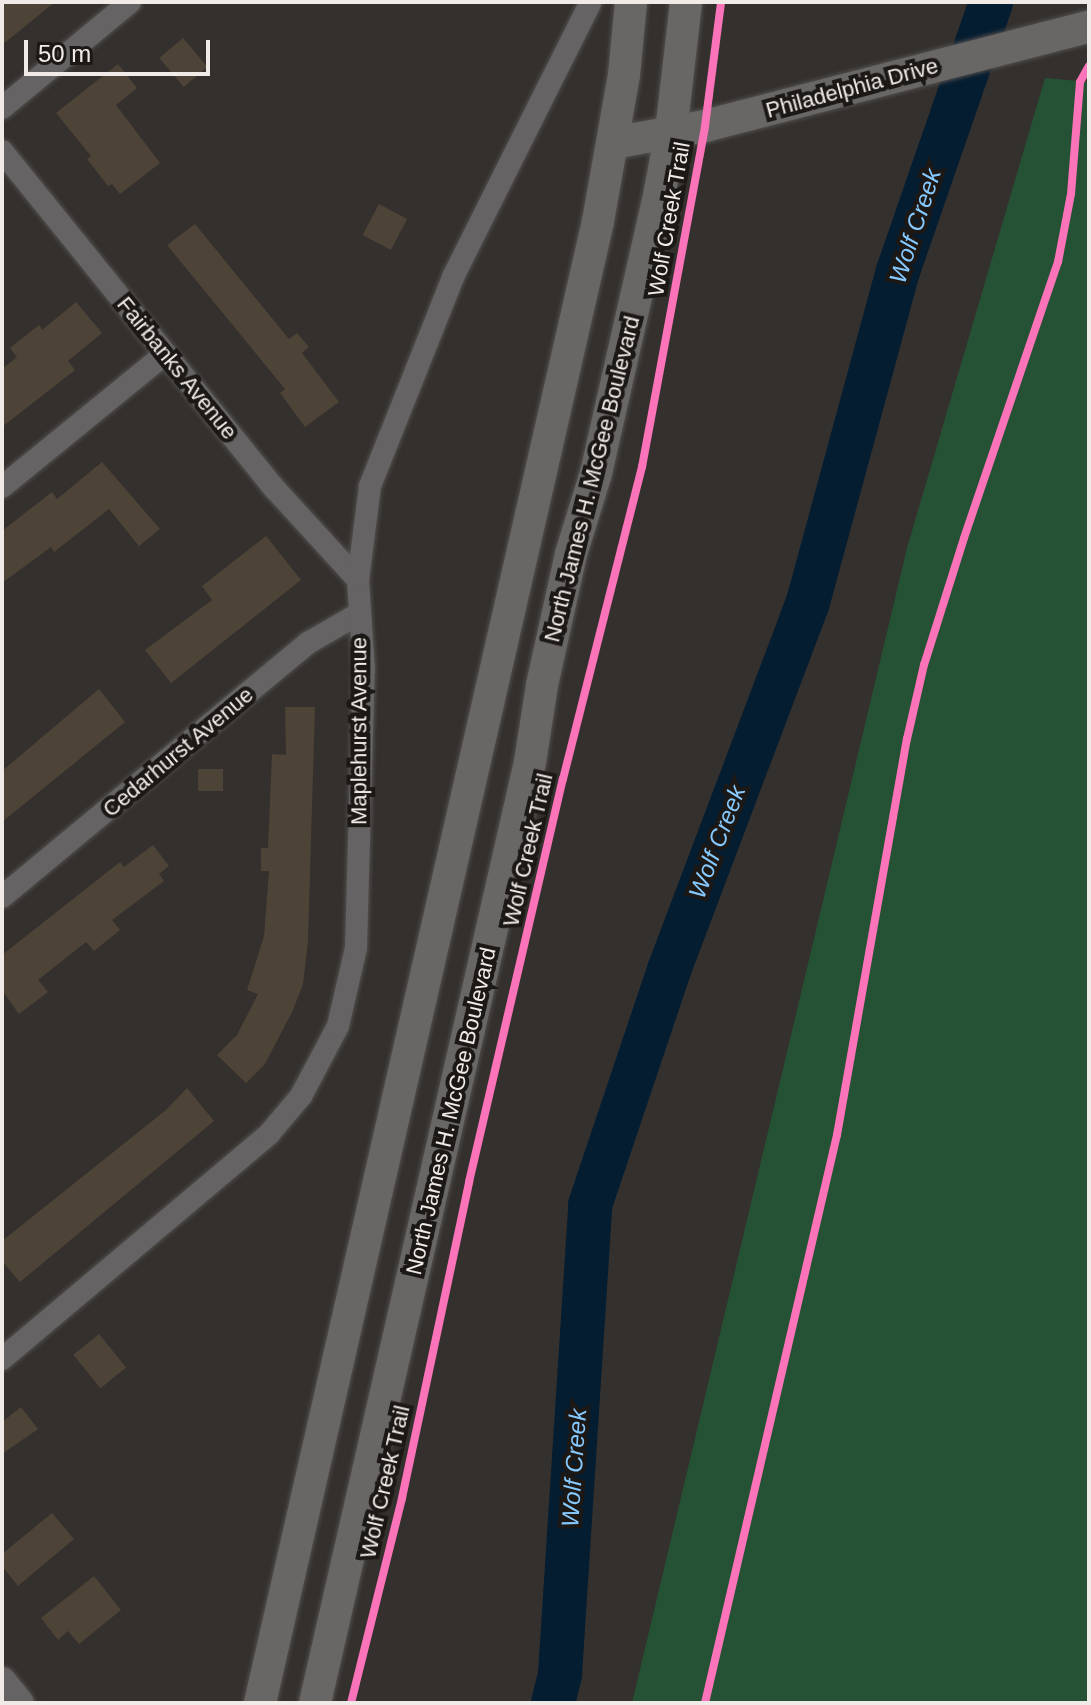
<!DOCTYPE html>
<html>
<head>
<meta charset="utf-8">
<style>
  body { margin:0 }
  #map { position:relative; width:1091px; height:1705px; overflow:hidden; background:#34302d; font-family:Arial,sans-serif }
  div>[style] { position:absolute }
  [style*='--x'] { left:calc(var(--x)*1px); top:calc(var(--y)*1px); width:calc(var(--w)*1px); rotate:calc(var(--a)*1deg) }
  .green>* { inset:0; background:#255234 }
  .river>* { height:44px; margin:-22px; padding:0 22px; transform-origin:22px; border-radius:22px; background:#051d31 }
  .building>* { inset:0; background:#4e4337; transform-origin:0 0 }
  .roads { filter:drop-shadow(0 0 2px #514e4c) drop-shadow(0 0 2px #514e4c) }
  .minor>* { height:22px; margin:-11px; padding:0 11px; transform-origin:11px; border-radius:11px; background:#656364 }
  .tertiary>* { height:28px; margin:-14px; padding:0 14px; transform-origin:14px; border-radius:14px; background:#656364 }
  .secondary>* { height:32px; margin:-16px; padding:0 16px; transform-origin:16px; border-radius:16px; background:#696666 }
  .cycleway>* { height:8px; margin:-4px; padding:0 4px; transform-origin:4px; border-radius:4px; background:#fb73b8 }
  span { translate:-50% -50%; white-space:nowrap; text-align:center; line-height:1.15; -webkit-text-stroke:8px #1c1816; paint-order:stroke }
  .street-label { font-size:22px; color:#f0ebe7 }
  .water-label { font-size:24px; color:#86c9fe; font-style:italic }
  .frame { position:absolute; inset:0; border:4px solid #f0ebe7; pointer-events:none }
  .scale { position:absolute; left:24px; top:40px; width:186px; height:36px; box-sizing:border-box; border:4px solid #f0ebe7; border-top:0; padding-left:10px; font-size:24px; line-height:28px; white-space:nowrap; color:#f0ebe7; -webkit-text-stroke:6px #1c1816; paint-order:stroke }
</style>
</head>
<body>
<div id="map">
  <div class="green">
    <div style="clip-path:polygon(1045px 78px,1089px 82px,1089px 1703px,632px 1703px,907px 548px)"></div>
  </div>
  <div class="river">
    <div style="--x:553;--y:1703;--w:30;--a:-76"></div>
    <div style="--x:560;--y:1674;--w:470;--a:-86.3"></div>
    <div style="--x:590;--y:1205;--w:248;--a:-71.4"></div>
    <div style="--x:669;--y:970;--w:393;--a:-69.3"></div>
    <div style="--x:808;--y:602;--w:343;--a:-74.8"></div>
    <div style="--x:898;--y:271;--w:285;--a:-70.9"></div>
  </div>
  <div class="building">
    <div style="clip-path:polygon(2px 2px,55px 2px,2px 45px)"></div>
    <div style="left:183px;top:38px;width:38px;height:31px;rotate:50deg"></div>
    <div style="clip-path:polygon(118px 64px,137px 88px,116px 105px,160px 163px,120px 194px,112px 184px,108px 186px,87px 159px,91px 156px,56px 113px)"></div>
    <div style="left:379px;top:204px;width:32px;height:35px;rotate:28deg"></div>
    <div style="clip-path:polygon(195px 224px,289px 339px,297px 333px,309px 347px,302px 353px,339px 402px,305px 427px,280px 393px,285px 389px,167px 245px)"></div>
    <div style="clip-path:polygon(76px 302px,102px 333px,68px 361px,75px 370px,2px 427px,2px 369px,17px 357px,10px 348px,39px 325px,42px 330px)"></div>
    <div style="clip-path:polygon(102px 462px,160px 529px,139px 546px,109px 509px,54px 552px,51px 547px,2px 583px,2px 531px,52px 492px,57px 499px)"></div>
    <div style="clip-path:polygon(266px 536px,301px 580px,171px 683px,145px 650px,212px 600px,202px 586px)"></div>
    <div style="clip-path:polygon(99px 689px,125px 722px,2px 822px,2px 771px)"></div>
    <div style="clip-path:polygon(285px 707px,315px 707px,308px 941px,303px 984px,293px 1010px,265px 1064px,246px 1083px,217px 1055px,237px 1035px,258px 994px,247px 990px,264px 936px,269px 871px,261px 871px,261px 848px,268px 848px,272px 754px,286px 755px)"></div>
    <div style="left:198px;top:769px;width:25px;height:22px"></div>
    <div style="clip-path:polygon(153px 845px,169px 866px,159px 874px,164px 881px,112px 920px,120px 930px,94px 951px,86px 942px,38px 980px,48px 992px,19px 1014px,2px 990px,2px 955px,120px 862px,124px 867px)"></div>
    <div style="clip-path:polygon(187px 1088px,214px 1121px,20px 1282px,2px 1261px,2px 1241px,166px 1110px)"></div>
    <div style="left:99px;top:1334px;width:43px;height:33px;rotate:51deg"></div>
    <div style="clip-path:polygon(21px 1407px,38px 1429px,2px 1454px,2px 1422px)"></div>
    <div style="clip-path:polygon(52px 1513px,74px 1539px,18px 1586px,2px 1566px,2px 1554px)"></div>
    <div style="clip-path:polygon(94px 1576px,121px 1610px,79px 1644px,68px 1631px,58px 1640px,41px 1618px)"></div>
  </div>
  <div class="roads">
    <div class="minor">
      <div style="--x:2;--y:108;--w:166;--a:-39.6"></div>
      <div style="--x:2;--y:151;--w:434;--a:51.1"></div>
      <div style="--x:275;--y:489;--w:123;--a:47.6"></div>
      <div style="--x:2;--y:487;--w:210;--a:-39.2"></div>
      <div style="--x:2;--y:897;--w:398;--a:-39.7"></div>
      <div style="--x:308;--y:643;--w:58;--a:-30.1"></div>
      <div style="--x:2;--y:1359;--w:349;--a:-40.1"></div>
      <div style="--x:269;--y:1134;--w:50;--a:-49.9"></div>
      <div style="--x:301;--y:1096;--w:79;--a:-62.1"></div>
      <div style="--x:338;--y:1026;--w:80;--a:-77"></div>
      <div style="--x:356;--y:948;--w:278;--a:-88.4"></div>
      <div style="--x:364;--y:670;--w:90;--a:-93.8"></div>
      <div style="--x:358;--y:580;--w:95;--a:-82.7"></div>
      <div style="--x:370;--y:486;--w:225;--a:-68.3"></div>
      <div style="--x:453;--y:277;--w:306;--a:-63.4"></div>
    </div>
    <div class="tertiary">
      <div style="--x:2;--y:1681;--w:28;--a:51"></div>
    </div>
    <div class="secondary">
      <div style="--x:613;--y:143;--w:94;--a:-10.5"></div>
      <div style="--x:705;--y:126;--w:397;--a:-14.5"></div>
      <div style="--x:260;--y:1703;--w:1520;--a:-77.15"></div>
      <div style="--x:598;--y:221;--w:148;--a:-79.9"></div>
      <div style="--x:624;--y:75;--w:73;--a:-84.5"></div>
      <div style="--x:315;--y:1703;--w:965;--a:-77.13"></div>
      <div style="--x:530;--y:762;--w:78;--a:-81.1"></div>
      <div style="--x:542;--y:685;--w:134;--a:-77.5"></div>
      <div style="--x:571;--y:554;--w:85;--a:-72.8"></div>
      <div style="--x:596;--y:473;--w:279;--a:-77.2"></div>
      <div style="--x:658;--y:201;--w:70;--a:-79.3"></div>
      <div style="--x:671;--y:132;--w:131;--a:-83.4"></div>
    </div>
  </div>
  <div class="cycleway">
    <div style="--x:351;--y:1703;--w:211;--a:-76"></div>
    <div style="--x:402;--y:1498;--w:323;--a:-78"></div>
    <div style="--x:469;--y:1182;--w:414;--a:-76.9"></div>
    <div style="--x:563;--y:779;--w:322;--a:-75.8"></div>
    <div style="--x:642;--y:467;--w:347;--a:-79.5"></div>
    <div style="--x:705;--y:126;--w:125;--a:-82.6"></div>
    <div style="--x:705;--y:1703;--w:583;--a:-76.92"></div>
    <div style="--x:837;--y:1135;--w:402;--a:-80"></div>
    <div style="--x:907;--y:739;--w:76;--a:-77.1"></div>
    <div style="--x:924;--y:665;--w:133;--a:-72.5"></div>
    <div style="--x:964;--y:538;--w:292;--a:-71.2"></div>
    <div style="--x:1058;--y:262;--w:69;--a:-79.2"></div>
    <div style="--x:1071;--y:194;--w:112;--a:-85.4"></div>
    <div style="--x:1080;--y:82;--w:18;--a:-61"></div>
  </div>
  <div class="street-label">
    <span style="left:852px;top:88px;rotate:-15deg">Philadelphia Drive</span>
    <span style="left:669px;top:219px;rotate:-80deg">Wolf Creek Trail</span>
    <span style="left:177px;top:368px;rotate:51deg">Fairbanks Avenue</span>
    <span style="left:592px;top:479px;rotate:-76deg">North James H. McGee Boulevard</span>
    <span style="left:359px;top:731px;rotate:-90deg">Maplehurst Avenue</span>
    <span style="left:178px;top:752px;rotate:-40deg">Cedarhurst Avenue</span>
    <span style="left:528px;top:850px;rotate:-77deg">Wolf Creek Trail</span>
    <span style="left:451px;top:1111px;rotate:-77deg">North James H. McGee Boulevard</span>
    <span style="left:385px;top:1482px;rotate:-77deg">Wolf Creek Trail</span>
  </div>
  <div class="water-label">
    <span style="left:915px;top:226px;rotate:-72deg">Wolf Creek</span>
    <span style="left:717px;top:842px;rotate:-69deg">Wolf Creek</span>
    <span style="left:574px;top:1468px;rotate:-86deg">Wolf Creek</span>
  </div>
  <div class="frame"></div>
  <div class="scale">50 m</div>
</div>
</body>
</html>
